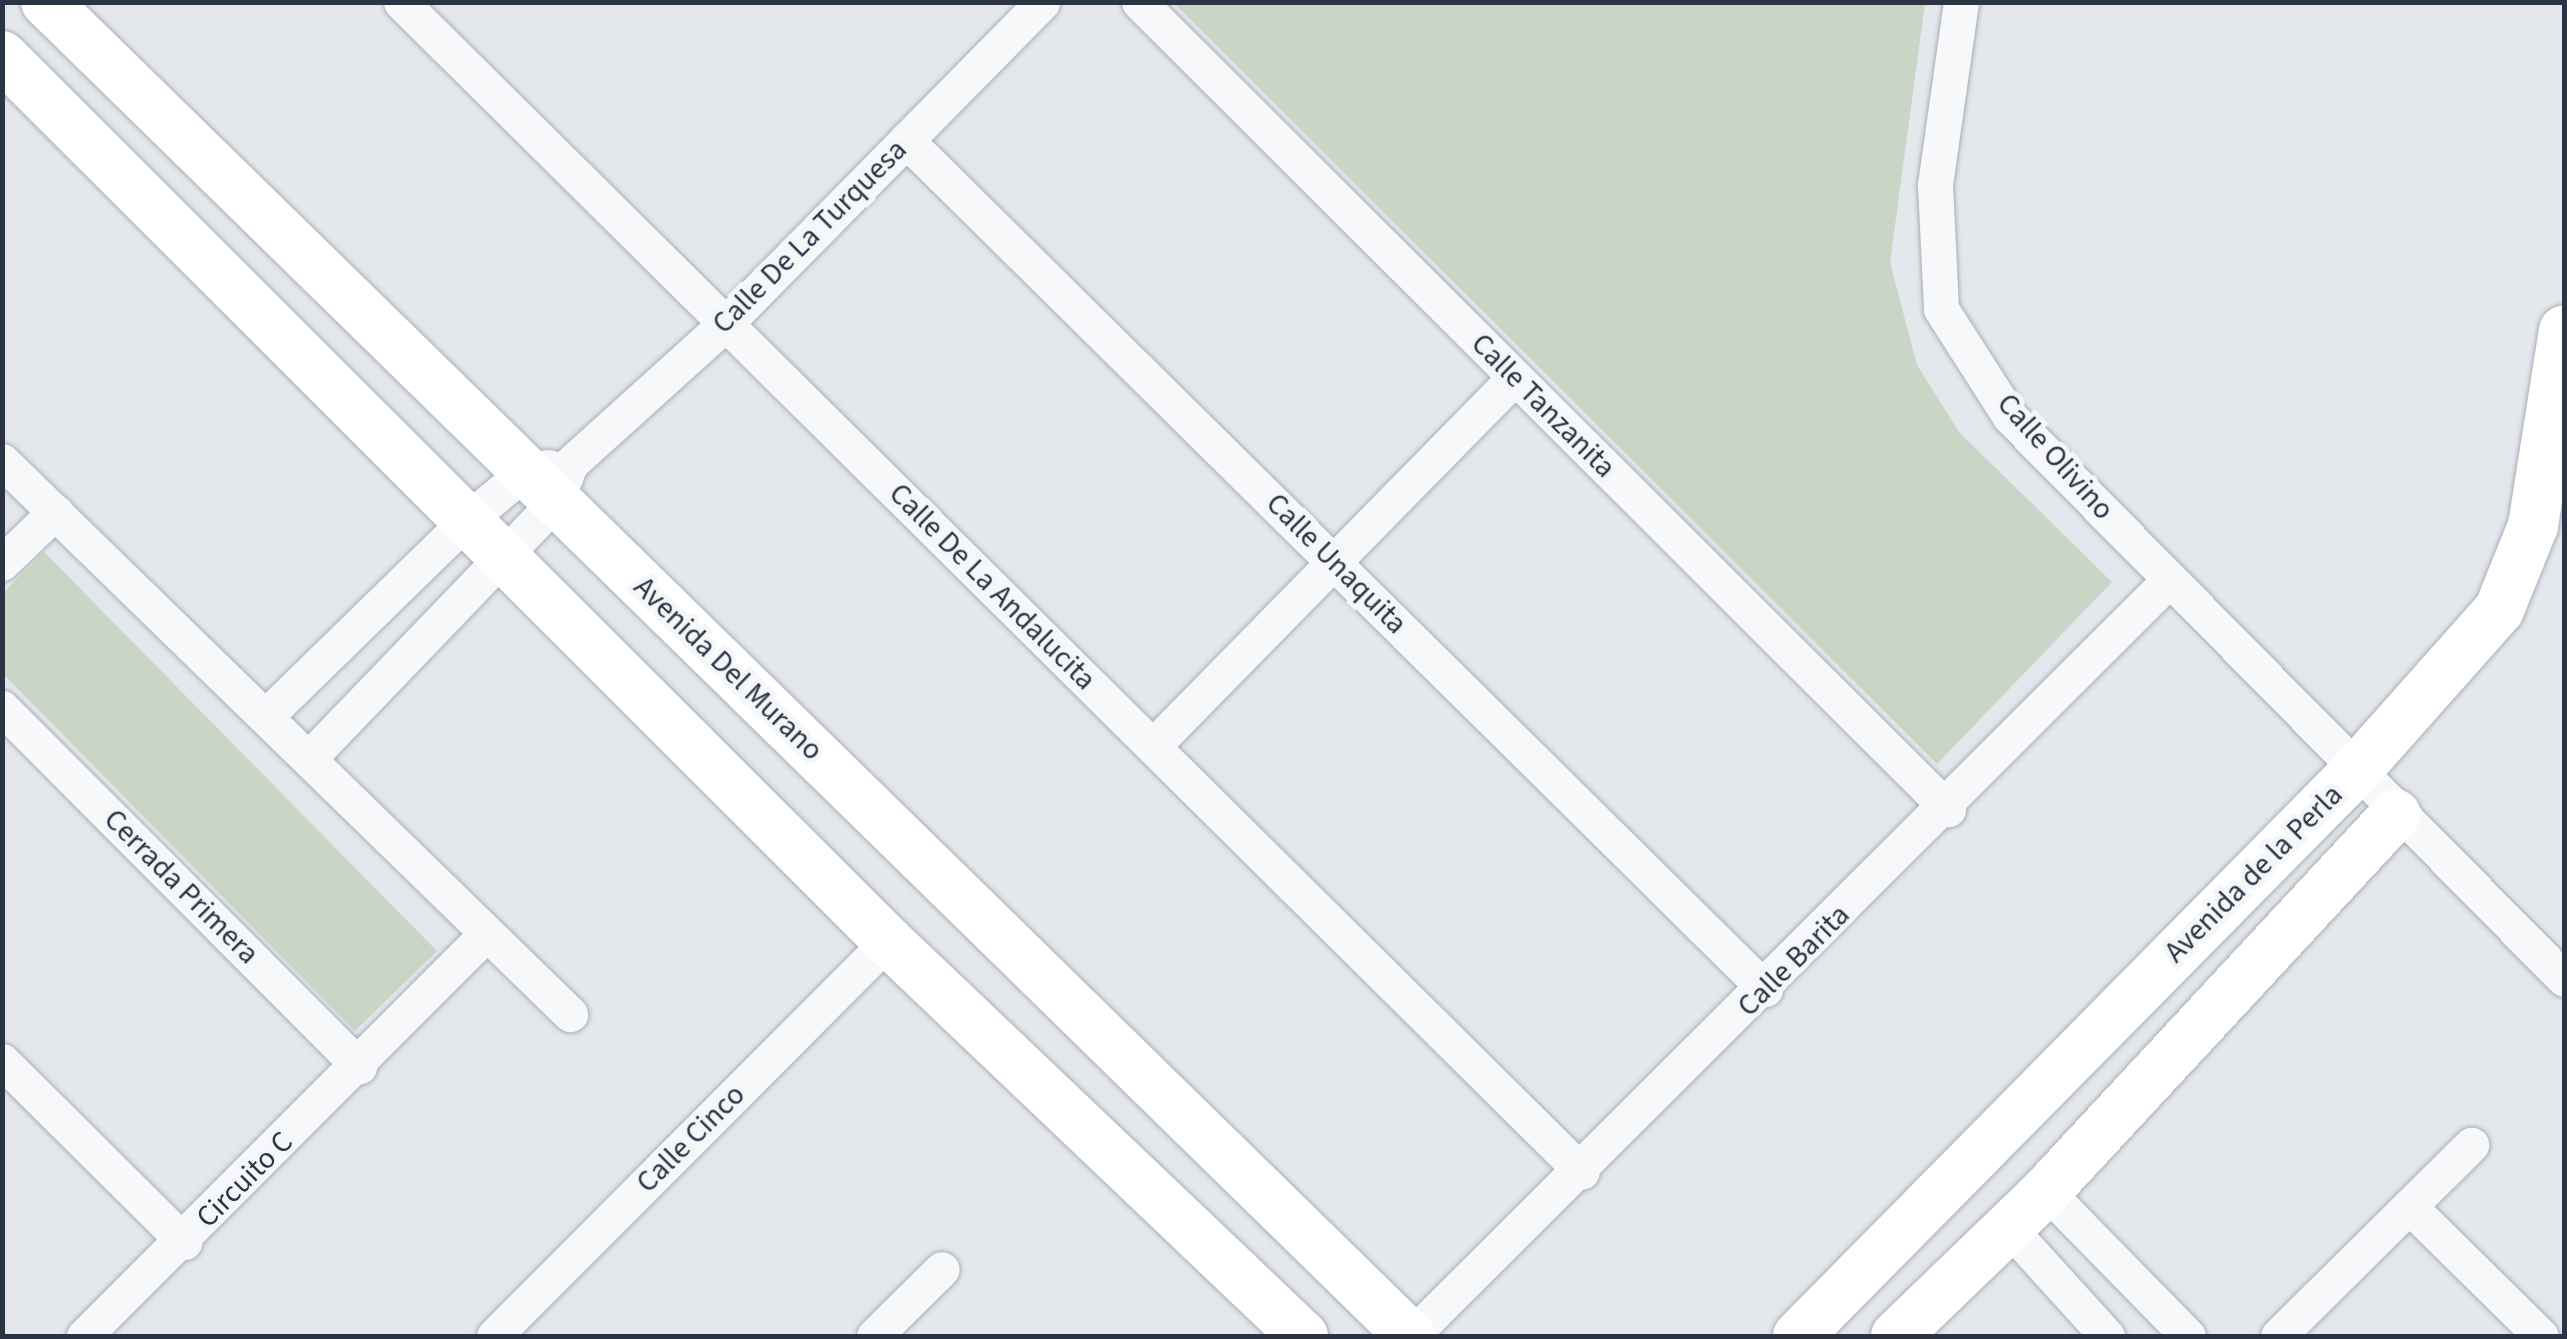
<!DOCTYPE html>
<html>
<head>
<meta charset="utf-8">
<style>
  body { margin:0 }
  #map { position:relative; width:2567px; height:1339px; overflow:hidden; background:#e4e7ec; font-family:"Source Sans 3",sans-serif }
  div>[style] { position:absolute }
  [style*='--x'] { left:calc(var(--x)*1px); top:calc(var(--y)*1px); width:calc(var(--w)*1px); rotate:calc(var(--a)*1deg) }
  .green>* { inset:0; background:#c9d6c5 }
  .roads { filter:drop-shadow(0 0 2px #a9aeb7) drop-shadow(0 0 2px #a9aeb7) }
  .street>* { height:35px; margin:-17.5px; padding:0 17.5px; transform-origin:17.5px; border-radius:17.5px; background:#f7f8fa }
  .secondary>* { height:50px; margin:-25px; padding:0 25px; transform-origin:25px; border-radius:25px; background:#fff }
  span { translate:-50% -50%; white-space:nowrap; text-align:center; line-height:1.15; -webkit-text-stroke:10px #f4f6f9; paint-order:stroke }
  .street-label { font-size:30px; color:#2b3445 }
  .frame { position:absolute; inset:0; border:5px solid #2b3445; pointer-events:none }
</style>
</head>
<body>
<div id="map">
  <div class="green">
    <div style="clip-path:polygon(1174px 3px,1925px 3px,1890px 263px,1917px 365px,1959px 432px,2112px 582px,1937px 764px)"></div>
    <div style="clip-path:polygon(44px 552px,437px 951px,355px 1031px,3px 674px,3px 593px)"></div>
  </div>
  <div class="roads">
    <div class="street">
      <div style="--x:401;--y:2;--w:1662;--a:44.73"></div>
      <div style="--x:1139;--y:2;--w:1143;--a:44.93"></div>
      <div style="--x:1961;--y:2;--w:185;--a:98.1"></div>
      <div style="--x:1935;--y:185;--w:124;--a:87.2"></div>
      <div style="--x:1941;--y:309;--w:128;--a:57.4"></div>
      <div style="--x:2010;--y:417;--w:789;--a:45.41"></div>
      <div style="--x:906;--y:140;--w:1208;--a:44.66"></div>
      <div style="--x:2;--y:461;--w:793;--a:44.23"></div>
      <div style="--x:2;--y:563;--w:74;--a:-43.9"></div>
      <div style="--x:2;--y:708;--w:506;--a:45.08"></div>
      <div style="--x:266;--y:716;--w:281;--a:-44.3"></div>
      <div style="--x:467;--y:520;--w:77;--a:-39.7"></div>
      <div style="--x:526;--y:471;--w:23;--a:-10"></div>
      <div style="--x:1153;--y:746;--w:516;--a:-45.55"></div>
      <div style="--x:309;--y:758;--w:356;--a:-46.1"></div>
      <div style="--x:556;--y:501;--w:40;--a:-69"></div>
      <div style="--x:570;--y:464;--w:210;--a:-42.1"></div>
      <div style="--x:726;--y:323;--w:450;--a:-45.4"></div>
      <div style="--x:2;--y:1061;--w:257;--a:44.8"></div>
      <div style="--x:2046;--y:1191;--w:203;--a:45.6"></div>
      <div style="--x:2409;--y:1206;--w:185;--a:44.6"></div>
      <div style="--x:2009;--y:1228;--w:146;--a:47.8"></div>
      <div style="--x:84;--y:1336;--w:567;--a:-45"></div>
      <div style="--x:494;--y:1336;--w:558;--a:-45.07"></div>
      <div style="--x:874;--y:1336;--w:95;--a:-44.6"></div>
      <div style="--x:1411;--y:1336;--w:1072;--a:-44.92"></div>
      <div style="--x:2278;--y:1336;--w:272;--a:-44.7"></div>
    </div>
    <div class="secondary">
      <div style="--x:46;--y:2;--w:1908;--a:44.36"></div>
      <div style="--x:2;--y:56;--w:1252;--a:44.97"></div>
      <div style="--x:888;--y:941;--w:573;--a:43.59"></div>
      <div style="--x:1798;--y:1336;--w:793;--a:-45.36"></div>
      <div style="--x:2355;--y:772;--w:217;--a:-48.4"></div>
      <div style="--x:2499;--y:610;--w:91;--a:-68"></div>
      <div style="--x:2533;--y:526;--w:198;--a:-81"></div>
      <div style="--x:1896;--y:1336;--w:209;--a:-44"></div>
      <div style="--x:2046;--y:1191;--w:514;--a:-47.13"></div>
    </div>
  </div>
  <div class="street-label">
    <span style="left:810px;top:237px;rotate:-45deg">Calle De La Turquesa</span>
    <span style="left:1543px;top:406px;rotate:45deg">Calle Tanzanita</span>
    <span style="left:2055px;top:457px;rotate:48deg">Calle Olivino</span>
    <span style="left:1336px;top:564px;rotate:45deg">Calle Unaquita</span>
    <span style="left:992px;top:587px;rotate:45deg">Calle De La Andalucita</span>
    <span style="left:728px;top:669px;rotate:44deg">Avenida Del Murano</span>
    <span style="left:2254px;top:874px;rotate:-45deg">Avenida de la Perla</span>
    <span style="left:181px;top:887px;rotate:45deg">Cerrada Primera</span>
    <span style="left:1794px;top:961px;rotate:-45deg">Calle Barita</span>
    <span style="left:691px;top:1139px;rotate:-45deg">Calle Cinco</span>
    <span style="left:245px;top:1180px;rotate:-45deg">Circuito C</span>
  </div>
  <div class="frame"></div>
</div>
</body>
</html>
